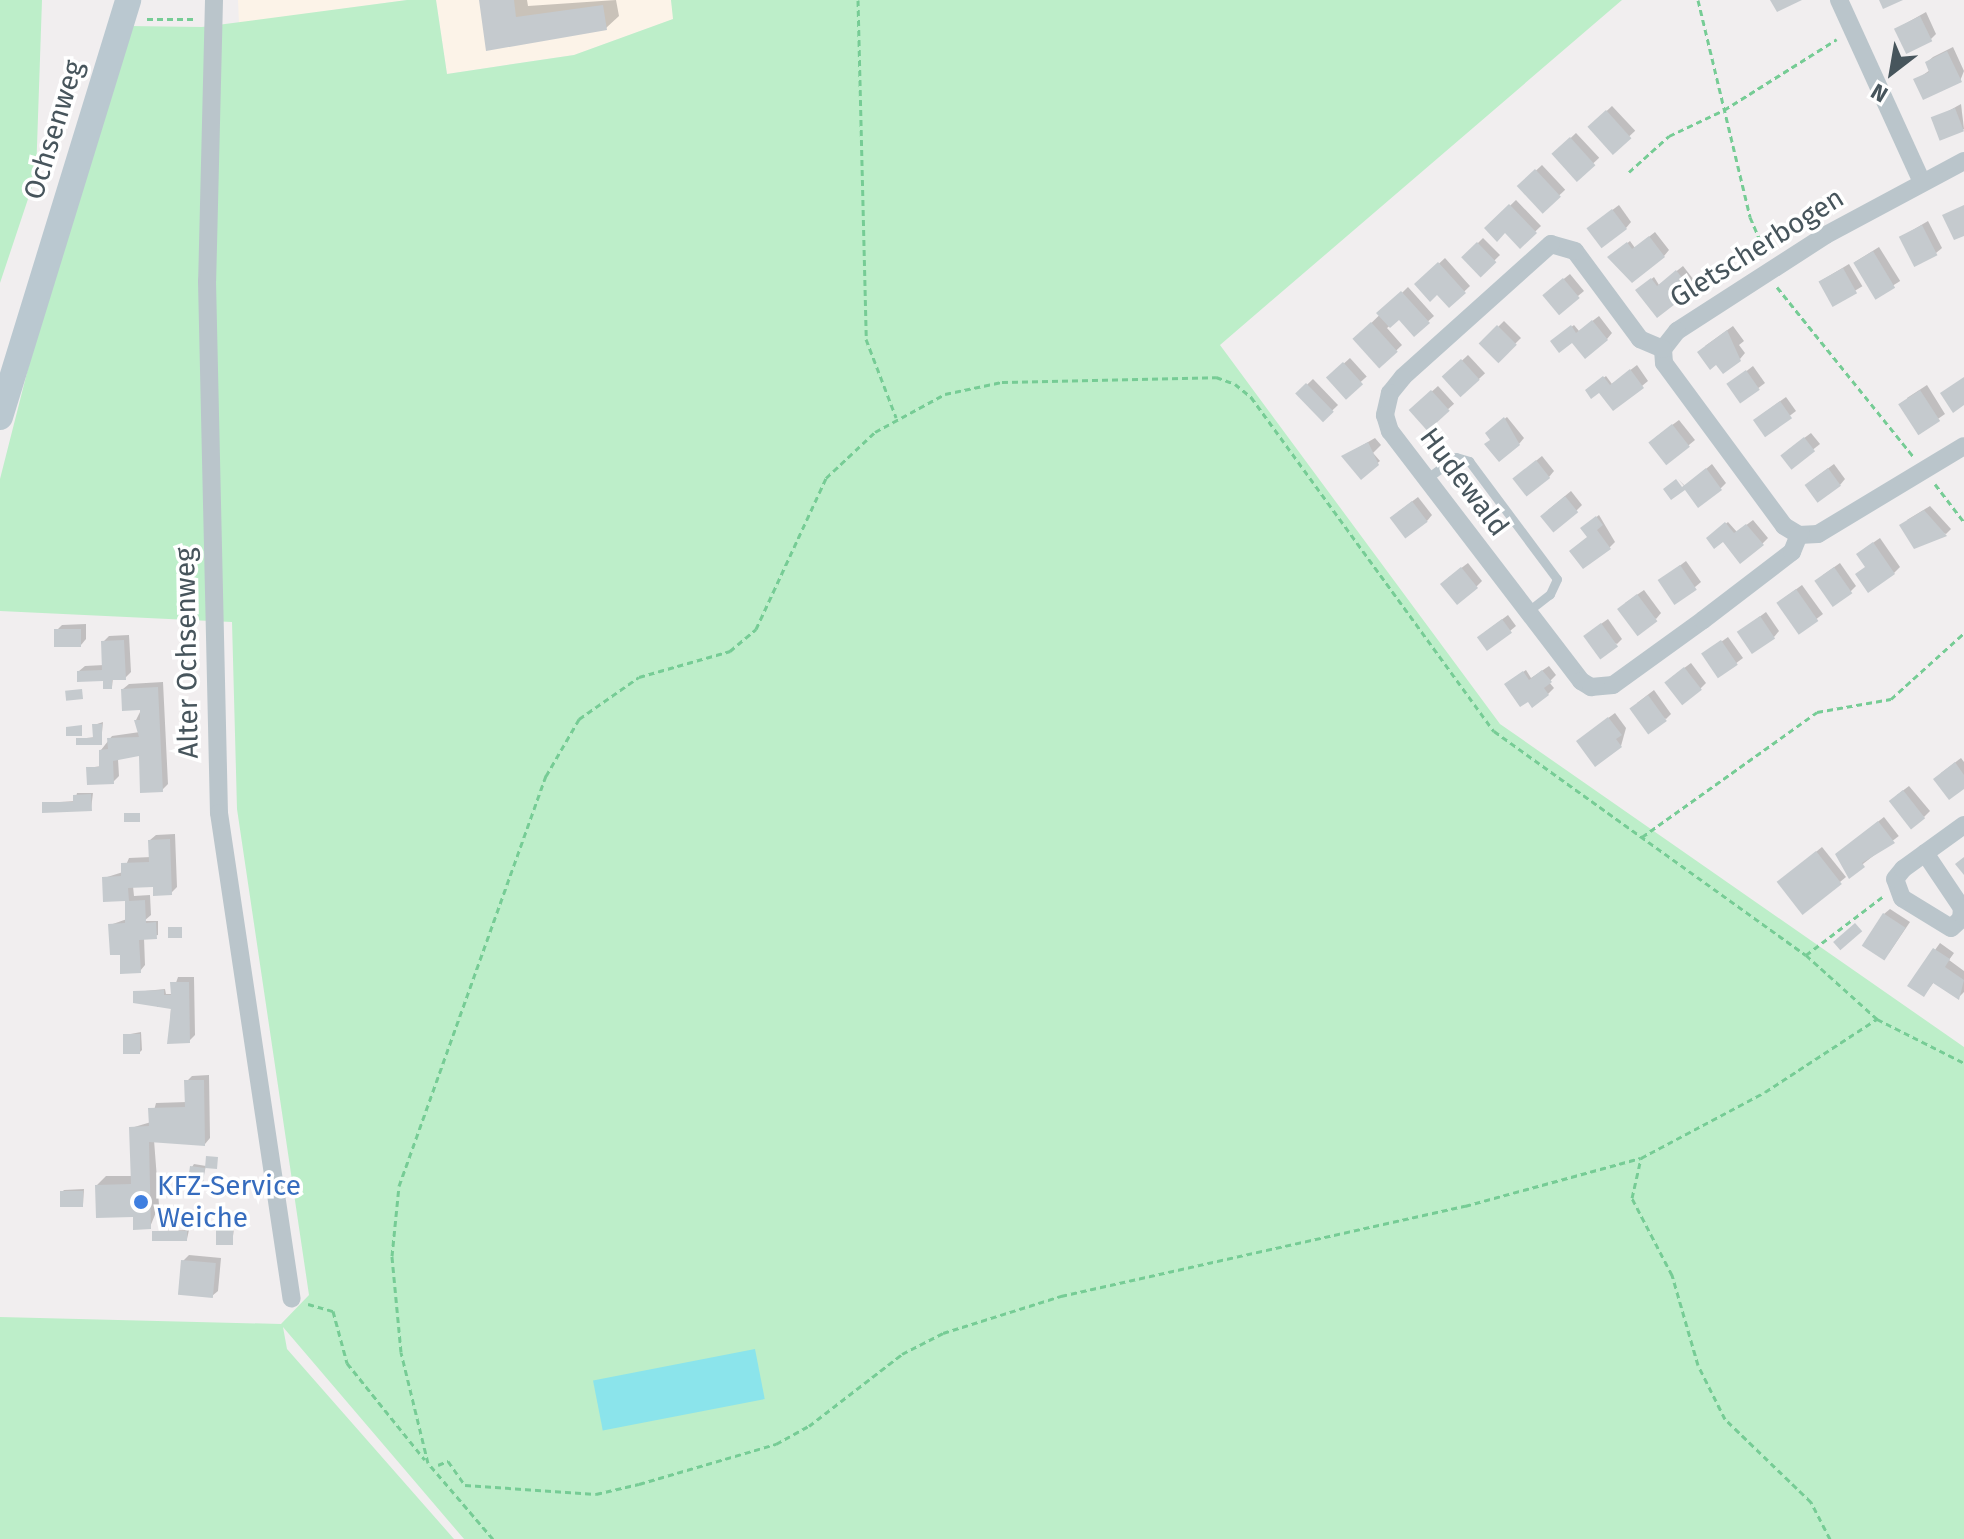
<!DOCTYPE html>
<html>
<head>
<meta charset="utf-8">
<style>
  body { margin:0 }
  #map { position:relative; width:1964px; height:1539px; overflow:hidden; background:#f1eeef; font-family:"Fira Sans",sans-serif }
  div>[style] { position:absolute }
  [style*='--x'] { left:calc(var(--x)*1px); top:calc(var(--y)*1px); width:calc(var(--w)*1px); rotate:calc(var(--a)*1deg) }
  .commercial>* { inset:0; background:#fcf3e8 }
  .green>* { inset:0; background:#bdeec9 }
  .water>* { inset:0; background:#8be4eb; transform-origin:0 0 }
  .shadow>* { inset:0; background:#0003; transform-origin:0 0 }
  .building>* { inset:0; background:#c5cace; transform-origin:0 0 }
  .path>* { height:3px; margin-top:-1.5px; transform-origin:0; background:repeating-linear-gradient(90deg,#76cc95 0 6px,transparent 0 10px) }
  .service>* { height:9px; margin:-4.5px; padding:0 4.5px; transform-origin:4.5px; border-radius:4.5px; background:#bac5cb }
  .minor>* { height:18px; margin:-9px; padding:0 9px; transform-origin:9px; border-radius:9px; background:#bac5cb }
  .secondary>* { height:26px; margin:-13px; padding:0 13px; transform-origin:13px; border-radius:13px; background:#bac8d0 }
  .dots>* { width:22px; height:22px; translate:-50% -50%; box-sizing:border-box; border:4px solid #fff; border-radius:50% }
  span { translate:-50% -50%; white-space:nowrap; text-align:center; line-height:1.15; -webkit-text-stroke:7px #fff; paint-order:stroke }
  .street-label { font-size:28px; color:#47555c }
  .shop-label { font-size:28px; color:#366cbe }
  .left { translate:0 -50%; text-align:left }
  .north { position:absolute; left:1852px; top:32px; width:80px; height:80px; -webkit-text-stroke:6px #fff; paint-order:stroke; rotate:211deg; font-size:22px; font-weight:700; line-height:32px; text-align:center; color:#47555c }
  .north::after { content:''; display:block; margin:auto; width:28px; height:36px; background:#47555c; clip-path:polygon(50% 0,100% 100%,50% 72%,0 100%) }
</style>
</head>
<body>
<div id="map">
  <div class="commercial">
    <div style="clip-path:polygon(238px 0,407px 0,239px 23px)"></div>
    <div style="clip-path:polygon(436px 0,671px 0,674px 19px,574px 55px,447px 74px)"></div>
  </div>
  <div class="green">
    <div style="clip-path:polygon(0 0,42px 0,36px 175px,0 283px)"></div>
    <div style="clip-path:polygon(407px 0,436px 0,447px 74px,574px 55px,673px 19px,671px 0,1622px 0,1220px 345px,1500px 724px,1964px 1047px,1964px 1539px,464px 1539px,283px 1327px,287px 1349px,454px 1539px,0 1539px,0 1317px,281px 1324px,309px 1295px,237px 809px,232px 622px,0 611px,0 479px,34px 345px,129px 26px,202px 27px)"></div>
  </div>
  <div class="water">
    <div style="left:755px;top:1349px;width:51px;height:165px;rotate:79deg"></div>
  </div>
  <div class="shadow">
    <div style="clip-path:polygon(481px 0,527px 0,528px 6px,616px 0,619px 16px,606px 28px,488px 49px)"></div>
    <div style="clip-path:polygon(1926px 12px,1936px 34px,1931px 39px,1896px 29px)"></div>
    <div style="clip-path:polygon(1953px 47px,1964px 71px,1960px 81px,1916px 80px,1930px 70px,1927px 62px,1933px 57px)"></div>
    <div style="clip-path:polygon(1961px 104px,1964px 129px,1943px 139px,1934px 119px)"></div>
    <div style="left:1612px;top:106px;width:34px;height:30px;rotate:47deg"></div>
    <div style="left:1576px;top:133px;width:34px;height:31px;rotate:47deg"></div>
    <div style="left:1542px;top:165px;width:34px;height:31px;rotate:47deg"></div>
    <div style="clip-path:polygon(1516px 200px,1541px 226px,1520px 246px,1505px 231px,1487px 228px)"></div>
    <div style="clip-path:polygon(1619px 205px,1631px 222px,1626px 228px,1595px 223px)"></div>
    <div style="clip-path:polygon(1928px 221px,1942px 248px,1936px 253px,1901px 237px)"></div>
    <div style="clip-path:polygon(1655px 232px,1669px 250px,1664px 256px,1610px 257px,1630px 241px,1635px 248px)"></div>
    <div style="left:1483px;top:238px;width:24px;height:27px;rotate:45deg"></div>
    <div style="left:1879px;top:247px;width:40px;height:29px;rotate:58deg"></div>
    <div style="clip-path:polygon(1445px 258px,1470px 286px,1449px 306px,1437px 292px,1417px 284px)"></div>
    <div style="left:1849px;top:264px;width:26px;height:34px;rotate:59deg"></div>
    <div style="clip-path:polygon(1683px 266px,1697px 284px,1658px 315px,1638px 290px,1654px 277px,1659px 285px)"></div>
    <div style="clip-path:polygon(1570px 274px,1584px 291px,1578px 296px,1550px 290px)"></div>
    <div style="clip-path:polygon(1408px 287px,1434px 316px,1414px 334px,1399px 318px,1387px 328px,1402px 345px,1380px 366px,1355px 339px)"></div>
    <div style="clip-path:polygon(1599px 316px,1612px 333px,1607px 339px,1553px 341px,1574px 325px,1579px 331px)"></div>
    <div style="left:1504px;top:321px;width:24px;height:32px;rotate:45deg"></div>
    <div style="clip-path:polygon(1733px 326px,1744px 341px,1739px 345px,1745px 353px,1740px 359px,1705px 346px)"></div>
    <div style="left:1468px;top:355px;width:25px;height:33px;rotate:47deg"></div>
    <div style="left:1350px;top:358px;width:25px;height:29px;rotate:48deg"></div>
    <div style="clip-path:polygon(1637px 365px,1648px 381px,1614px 409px,1600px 390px,1588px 390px,1606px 376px,1612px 384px)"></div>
    <div style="clip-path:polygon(1753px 366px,1765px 383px,1741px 401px,1735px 380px)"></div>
    <div style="left:1313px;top:379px;width:36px;height:21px;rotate:46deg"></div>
    <div style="clip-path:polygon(1927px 385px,1945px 414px,1919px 432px,1907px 398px)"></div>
    <div style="left:1438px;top:386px;width:24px;height:35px;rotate:48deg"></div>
    <div style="clip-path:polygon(1786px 397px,1796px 411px,1766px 434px,1761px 415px)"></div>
    <div style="clip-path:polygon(1507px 417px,1524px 438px,1519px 444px,1493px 439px,1487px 433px)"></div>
    <div style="clip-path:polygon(1679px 420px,1695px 440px,1667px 463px,1656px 437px)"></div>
    <div style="clip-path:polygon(1811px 433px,1820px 444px,1791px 467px,1788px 450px)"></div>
    <div style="clip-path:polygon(1375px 438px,1381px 445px,1373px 453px,1380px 461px,1361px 477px,1344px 456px)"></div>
    <div style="clip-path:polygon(1542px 456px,1554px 471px,1549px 477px,1521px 473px)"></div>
    <div style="clip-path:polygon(1712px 464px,1726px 483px,1721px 488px,1685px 487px,1678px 479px,1685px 486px)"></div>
    <div style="clip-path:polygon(1834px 464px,1845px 479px,1840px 485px,1812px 480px)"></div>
    <div style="clip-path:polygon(1571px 491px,1582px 505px,1576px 511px,1548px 510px)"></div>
    <div style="clip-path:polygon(1418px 497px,1432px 515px,1427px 521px,1398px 512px)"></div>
    <div style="clip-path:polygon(1930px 506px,1951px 529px,1946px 534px,1907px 520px)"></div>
    <div style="clip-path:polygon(1599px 515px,1615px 542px,1609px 548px,1583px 528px)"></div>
    <div style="clip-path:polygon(1753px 520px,1768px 538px,1762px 544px,1708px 538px,1728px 522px,1737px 532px)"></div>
    <div style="clip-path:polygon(1880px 538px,1900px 567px,1894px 573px,1867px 567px,1864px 549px)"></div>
    <div style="clip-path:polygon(1686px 561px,1701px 582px,1676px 603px,1666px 576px)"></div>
    <div style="clip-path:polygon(1468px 563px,1482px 581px,1476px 587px,1448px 578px)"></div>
    <div style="clip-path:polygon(1840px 563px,1856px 586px,1850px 592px,1823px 575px)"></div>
    <div style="clip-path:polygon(1802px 585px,1823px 614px,1799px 632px,1784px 598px)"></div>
    <div style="clip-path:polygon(1644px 590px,1661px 613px,1656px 619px,1625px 603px)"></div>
    <div style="clip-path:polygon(1766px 612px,1779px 631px,1774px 637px,1739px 632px)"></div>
    <div style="clip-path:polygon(1508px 615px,1516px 626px,1510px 631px,1485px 632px)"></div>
    <div style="clip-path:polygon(1608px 619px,1622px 639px,1617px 644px,1591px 631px)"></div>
    <div style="clip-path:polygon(86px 624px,86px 639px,81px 645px,56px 631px,62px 625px)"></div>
    <div style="clip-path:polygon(129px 635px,131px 672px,125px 678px,113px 678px,112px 687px,105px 679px,79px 671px,85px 666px,104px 665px,103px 642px,109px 636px)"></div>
    <div style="clip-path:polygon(1728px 637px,1743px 658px,1719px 676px,1707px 652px)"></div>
    <div style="clip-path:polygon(1691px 663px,1706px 683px,1700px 689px,1672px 677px)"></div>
    <div style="clip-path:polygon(1549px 666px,1556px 675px,1549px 682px,1554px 688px,1548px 694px,1508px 682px,1526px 670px,1531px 678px)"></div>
    <div style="clip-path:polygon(163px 682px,168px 784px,162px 790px,140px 754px,118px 759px,119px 776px,113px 782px,88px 768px,101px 766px,101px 750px,112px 736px,140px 732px,136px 720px,142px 708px,123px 689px,129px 684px)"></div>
    <div style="clip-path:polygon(1654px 690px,1671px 714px,1666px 719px,1637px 703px)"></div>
    <div style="clip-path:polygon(1615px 713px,1626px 728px,1621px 746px,1584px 736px)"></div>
    <div style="clip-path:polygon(103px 722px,101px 743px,78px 739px,95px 737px,94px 725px)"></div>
    <div style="clip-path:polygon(1961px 758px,1964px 762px,1964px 786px,1941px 773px)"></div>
    <div style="clip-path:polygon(1909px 786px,1930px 811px,1924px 817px,1897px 795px)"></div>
    <div style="clip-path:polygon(77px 793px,93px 793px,91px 809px,44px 803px,75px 801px)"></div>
    <div style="left:1884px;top:817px;width:24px;height:59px;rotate:52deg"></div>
    <div style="clip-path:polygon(175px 834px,177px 887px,171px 893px,155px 885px,133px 886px,134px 896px,150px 895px,151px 915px,144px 921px,158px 921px,158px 935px,144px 938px,145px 965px,140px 971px,121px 953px,110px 925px,127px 919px,126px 899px,104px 878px,123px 872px,129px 858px,151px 857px,150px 840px,156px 835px)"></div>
    <div style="clip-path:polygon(1822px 847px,1846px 877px,1840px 882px,1786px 876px)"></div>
    <div style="clip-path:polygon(1890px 909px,1910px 922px,1889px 953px,1884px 914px)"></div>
    <div style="clip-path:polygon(1940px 943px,1954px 953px,1949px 960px,1964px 971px,1964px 992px,1958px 998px,1934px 982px,1924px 995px,1910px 985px)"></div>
    <div style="clip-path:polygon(178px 977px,194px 977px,195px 1035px,189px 1041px,169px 1042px,171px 1007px,157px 1007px,157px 1001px,135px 992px,165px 989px,166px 994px,172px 994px)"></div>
    <div style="clip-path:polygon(141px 1032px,142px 1050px,140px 1052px,125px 1035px)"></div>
    <div style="clip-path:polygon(209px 1075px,210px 1138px,205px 1144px,154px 1140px,159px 1205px,150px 1227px,97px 1185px,106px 1176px,132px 1176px,131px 1128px,151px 1122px,156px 1103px,187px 1102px,187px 1081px,192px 1076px)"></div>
    <div style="clip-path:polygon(194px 1164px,206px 1166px,202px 1182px,192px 1167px)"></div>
    <div style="clip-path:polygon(84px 1189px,83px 1205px,62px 1192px,64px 1190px)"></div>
    <div style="clip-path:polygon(234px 1229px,232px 1243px,218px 1231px,221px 1229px)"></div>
    <div style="clip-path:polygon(189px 1230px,187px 1239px,154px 1233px,156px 1231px)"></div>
    <div style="clip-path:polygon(189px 1255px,221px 1258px,218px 1291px,212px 1296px,183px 1261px)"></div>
  </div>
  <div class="building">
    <div style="clip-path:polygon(479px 0,514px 0,516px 17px,603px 5px,607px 30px,486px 51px)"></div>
    <div style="clip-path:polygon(1770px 0,1802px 0,1777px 12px)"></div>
    <div style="clip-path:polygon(1879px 0,1903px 0,1883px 9px)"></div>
    <div style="left:1920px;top:16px;width:28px;height:29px;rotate:64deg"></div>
    <div style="clip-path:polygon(1947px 51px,1962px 82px,1923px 100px,1913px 79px,1929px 72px,1925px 62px)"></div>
    <div style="left:1955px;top:108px;width:25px;height:26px;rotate:69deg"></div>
    <div style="left:1606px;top:110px;width:38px;height:25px;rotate:48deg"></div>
    <div style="left:1570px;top:137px;width:38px;height:25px;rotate:48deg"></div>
    <div style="left:1535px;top:169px;width:38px;height:25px;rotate:47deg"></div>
    <div style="clip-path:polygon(1509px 204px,1537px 233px,1520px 249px,1505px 233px,1497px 242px,1484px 228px)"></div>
    <div style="clip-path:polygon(1964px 205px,1964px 236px,1954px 240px,1942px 215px)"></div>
    <div style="left:1612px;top:209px;width:25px;height:32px;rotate:53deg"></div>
    <div style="left:1922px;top:225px;width:34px;height:26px;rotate:63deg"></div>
    <div style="clip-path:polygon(1649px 236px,1665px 257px,1632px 283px,1607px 257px,1627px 242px,1632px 249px)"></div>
    <div style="left:1477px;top:242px;width:28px;height:22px;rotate:46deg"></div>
    <div style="left:1873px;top:251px;width:43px;height:23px;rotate:59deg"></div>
    <div style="clip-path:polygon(1438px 262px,1466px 293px,1449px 308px,1437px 295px,1430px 302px,1414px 284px)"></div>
    <div style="left:1843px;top:268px;width:29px;height:28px;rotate:61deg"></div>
    <div style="clip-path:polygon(1676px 270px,1692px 291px,1657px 318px,1635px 290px,1651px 278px,1657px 286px)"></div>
    <div style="left:1563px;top:278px;width:26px;height:27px;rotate:50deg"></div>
    <div style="clip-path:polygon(1401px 291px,1430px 323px,1414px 337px,1399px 320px,1390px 328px,1376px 313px)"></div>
    <div style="clip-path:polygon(1592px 320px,1608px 340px,1585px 359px,1572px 343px,1559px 353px,1550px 341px,1571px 325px,1576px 333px)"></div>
    <div style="left:1371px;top:322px;width:40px;height:25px;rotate:48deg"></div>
    <div style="left:1497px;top:325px;width:28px;height:26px;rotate:45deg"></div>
    <div style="clip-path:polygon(1727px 330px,1741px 361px,1723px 374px,1716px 365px,1710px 370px,1697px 352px)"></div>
    <div style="left:1461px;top:359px;width:28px;height:26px;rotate:48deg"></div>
    <div style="left:1343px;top:362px;width:30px;height:23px;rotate:48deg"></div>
    <div style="clip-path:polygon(1630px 369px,1644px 388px,1613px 411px,1599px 393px,1591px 399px,1585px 390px,1603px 376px,1610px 385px)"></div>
    <div style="left:1746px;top:370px;width:24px;height:24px;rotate:55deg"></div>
    <div style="clip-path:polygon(1964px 377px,1964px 405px,1953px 413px,1940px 393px)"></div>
    <div style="left:1306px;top:383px;width:40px;height:15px;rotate:46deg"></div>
    <div style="left:1431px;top:390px;width:28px;height:30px;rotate:48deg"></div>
    <div style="left:1920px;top:390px;width:37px;height:26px;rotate:57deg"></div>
    <div style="left:1780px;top:401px;width:21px;height:33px;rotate:55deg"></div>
    <div style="clip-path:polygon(1504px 417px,1520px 445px,1499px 462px,1484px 444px,1490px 440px,1485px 433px)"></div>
    <div style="left:1672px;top:424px;width:29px;height:30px;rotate:52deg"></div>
    <div style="left:1804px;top:437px;width:18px;height:30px;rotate:52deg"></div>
    <div style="clip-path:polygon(1368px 442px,1379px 465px,1361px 480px,1341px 456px)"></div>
    <div style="left:1536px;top:460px;width:23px;height:30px;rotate:52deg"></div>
    <div style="clip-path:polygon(1706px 468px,1722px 490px,1698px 508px,1685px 490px,1671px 500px,1663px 489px,1676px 479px,1682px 487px)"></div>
    <div style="left:1828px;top:468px;width:22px;height:29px;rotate:54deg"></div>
    <div style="left:1565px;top:496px;width:21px;height:32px;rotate:51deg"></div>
    <div style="left:1412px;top:501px;width:26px;height:28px;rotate:53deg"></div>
    <div style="clip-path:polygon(1924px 510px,1947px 536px,1914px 549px,1899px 525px)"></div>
    <div style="clip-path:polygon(1596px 516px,1603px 525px,1597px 530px,1611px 549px,1583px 569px,1569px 551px,1587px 537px,1580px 528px)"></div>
    <div style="clip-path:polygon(1725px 522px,1734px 533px,1746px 524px,1764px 545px,1740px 564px,1723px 542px,1714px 549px,1706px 538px)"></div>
    <div style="clip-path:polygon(1873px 542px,1895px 574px,1868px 593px,1855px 574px,1865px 567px,1856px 554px)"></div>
    <div style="left:1680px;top:565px;width:30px;height:27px;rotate:56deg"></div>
    <div style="left:1461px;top:567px;width:27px;height:27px;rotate:51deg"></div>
    <div style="left:1834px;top:567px;width:32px;height:24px;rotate:55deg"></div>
    <div style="left:1796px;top:589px;width:39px;height:24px;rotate:55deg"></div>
    <div style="left:1637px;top:594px;width:34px;height:25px;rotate:53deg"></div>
    <div style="left:1760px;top:616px;width:27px;height:28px;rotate:56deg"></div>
    <div style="left:1502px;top:619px;width:17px;height:31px;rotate:54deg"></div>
    <div style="left:1601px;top:623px;width:29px;height:22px;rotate:54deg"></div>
    <div style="left:81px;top:629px;width:18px;height:27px;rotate:90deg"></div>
    <div style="clip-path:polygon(124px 640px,126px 680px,112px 680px,112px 689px,103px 689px,103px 681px,77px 682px,77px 671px,102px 670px,101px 641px)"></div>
    <div style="left:1721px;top:640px;width:30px;height:24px;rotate:56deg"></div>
    <div style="left:1684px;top:667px;width:29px;height:25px;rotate:52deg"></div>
    <div style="clip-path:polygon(1542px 670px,1552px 682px,1544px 688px,1549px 695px,1532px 708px,1528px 702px,1520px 707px,1504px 684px,1523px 671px,1529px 680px)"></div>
    <div style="clip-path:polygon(158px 687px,163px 792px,140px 793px,139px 756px,113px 761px,114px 784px,87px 785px,86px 767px,99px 767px,99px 750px,108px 749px,107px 738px,139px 737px,134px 720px,140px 720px,140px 710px,122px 711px,121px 689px)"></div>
    <div style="left:82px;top:689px;width:10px;height:17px;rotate:84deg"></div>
    <div style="left:1648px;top:695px;width:32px;height:23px;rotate:54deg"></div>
    <div style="clip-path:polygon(1608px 717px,1622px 735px,1616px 739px,1622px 747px,1595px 767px,1576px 741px)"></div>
    <div style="clip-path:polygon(92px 724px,102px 724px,102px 745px,76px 745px,76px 738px,93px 738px)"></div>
    <div style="clip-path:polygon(82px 725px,82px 736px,66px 736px,66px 727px)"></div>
    <div style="clip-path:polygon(1955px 762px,1964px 775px,1964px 789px,1949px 800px,1933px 779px)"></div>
    <div style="left:1903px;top:790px;width:36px;height:18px;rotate:52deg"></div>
    <div style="clip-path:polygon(91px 794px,92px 811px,42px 813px,42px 802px,73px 802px,73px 795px)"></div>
    <div style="left:124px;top:813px;width:16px;height:9px"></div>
    <div style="clip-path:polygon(1878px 821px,1895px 843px,1862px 863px,1865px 867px,1849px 879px,1835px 854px)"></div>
    <div style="clip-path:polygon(170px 839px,172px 895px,153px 896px,153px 887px,128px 888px,129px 901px,145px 900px,146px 923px,156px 922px,157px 939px,139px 940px,141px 973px,120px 974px,120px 955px,110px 955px,108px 924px,125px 923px,125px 901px,103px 902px,102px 877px,121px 876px,121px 863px,149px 862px,148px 840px)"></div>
    <div style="left:1816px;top:851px;width:42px;height:50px;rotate:52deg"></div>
    <div style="clip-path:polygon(1964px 857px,1964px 875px,1955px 864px)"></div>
    <div style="left:1883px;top:913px;width:27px;height:39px;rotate:33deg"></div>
    <div style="left:1855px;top:923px;width:11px;height:29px;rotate:49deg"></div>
    <div style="left:182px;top:927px;width:11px;height:14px;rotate:90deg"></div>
    <div style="clip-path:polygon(1933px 948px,1950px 959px,1945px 967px,1964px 980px,1959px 1000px,1933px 983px,1924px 997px,1907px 986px)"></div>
    <div style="clip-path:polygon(170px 982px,189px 982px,190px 1043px,167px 1044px,171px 1009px,133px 1003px,133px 991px,164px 990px,164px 995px,171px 995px)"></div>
    <div style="left:123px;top:1034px;width:17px;height:20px"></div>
    <div style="clip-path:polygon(184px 1080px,204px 1080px,205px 1146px,149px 1142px,151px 1229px,133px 1230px,133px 1217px,96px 1218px,95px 1185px,131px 1184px,129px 1127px,149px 1126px,148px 1108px,185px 1107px)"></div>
    <div style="clip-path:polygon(206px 1156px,218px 1157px,217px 1169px,205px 1168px,203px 1184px,188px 1181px,190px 1166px,205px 1168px)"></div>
    <div style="left:60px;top:1191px;width:23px;height:16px"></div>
    <div style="left:233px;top:1230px;width:15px;height:17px;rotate:90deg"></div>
    <div style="left:187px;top:1231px;width:10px;height:35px;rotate:90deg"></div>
    <div style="left:181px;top:1260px;width:35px;height:35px;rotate:5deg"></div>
  </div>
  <div class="path">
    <div style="--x:858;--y:0;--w:339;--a:88.6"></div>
    <div style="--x:866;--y:339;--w:84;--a:69"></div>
    <div style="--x:1698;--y:0;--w:223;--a:76.5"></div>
    <div style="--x:1750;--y:217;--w:40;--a:66.6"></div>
    <div style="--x:147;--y:19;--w:48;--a:0"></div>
    <div style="--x:1629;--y:172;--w:54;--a:-42"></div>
    <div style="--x:1669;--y:136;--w:61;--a:-25.3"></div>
    <div style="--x:1724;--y:110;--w:133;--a:-32.1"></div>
    <div style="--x:1777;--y:287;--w:217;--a:51.2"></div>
    <div style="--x:1935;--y:484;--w:48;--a:52.7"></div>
    <div style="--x:1642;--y:837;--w:215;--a:-35.5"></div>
    <div style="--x:1817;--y:712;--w:75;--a:-10"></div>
    <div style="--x:1891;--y:699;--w:98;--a:-42.1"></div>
    <div style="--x:1806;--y:955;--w:96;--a:-37.3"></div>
    <div style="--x:308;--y:1304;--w:26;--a:16"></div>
    <div style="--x:333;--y:1311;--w:54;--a:74.9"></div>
    <div style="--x:347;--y:1363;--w:124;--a:51.2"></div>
    <div style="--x:438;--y:1465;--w:11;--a:-22"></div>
    <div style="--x:448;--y:1461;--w:29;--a:55"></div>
    <div style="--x:465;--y:1485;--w:131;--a:3.9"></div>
    <div style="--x:596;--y:1494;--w:44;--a:-13.1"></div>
    <div style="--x:639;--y:1484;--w:143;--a:-16.3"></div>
    <div style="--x:776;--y:1444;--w:38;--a:-29"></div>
    <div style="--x:809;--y:1426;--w:118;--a:-37.7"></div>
    <div style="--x:902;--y:1354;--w:46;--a:-27.1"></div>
    <div style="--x:943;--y:1333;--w:124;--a:-17.4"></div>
    <div style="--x:1061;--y:1296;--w:414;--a:-12.6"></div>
    <div style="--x:1465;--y:1206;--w:182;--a:-15.3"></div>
    <div style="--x:493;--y:1539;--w:100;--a:-130.5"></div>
    <div style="--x:428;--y:1463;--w:114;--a:-103.7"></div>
    <div style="--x:401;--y:1352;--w:96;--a:-95.4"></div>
    <div style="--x:392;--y:1256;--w:70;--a:-84.3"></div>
    <div style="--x:399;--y:1186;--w:436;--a:-70.3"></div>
    <div style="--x:546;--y:776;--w:66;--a:-59.9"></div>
    <div style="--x:579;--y:719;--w:73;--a:-35"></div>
    <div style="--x:639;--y:677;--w:95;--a:-15.9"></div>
    <div style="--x:730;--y:651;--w:34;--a:-40"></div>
    <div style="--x:756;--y:629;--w:166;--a:-65.1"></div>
    <div style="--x:826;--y:478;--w:67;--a:-43.2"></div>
    <div style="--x:875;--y:432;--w:80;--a:-28.5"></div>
    <div style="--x:945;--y:394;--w:58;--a:-11.9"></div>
    <div style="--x:1002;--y:382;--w:214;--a:-1.3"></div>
    <div style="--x:1216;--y:377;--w:20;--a:20"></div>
    <div style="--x:1235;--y:384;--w:21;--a:39"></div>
    <div style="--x:1251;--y:397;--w:413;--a:54"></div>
    <div style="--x:1494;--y:731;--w:384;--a:35.7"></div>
    <div style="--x:1806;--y:955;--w:96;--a:42"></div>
    <div style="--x:1877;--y:1019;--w:97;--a:26.8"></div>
    <div style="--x:1830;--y:1539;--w:42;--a:-117.2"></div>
    <div style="--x:1811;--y:1502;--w:120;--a:-136"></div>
    <div style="--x:1725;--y:1419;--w:60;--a:-116.6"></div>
    <div style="--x:1698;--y:1365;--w:94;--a:-106.1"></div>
    <div style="--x:1672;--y:1275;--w:87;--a:-117.5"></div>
    <div style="--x:1632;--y:1198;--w:41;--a:-77.3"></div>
    <div style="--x:1641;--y:1158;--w:140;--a:-28"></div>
    <div style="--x:1765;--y:1092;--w:134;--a:-33.1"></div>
  </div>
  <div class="service">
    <div style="--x:1426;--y:479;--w:37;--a:-36"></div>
    <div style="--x:1456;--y:457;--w:14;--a:17"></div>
    <div style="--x:1469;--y:461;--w:147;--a:53.3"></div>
    <div style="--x:1557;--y:579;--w:17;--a:115"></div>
    <div style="--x:1550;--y:594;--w:28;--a:142"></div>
  </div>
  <div class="minor">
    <div style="--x:214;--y:0;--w:281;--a:91.4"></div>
    <div style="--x:207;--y:281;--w:532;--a:88.71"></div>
    <div style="--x:219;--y:813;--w:491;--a:81.5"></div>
    <div style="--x:1839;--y:0;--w:200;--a:65.5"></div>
    <div style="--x:1964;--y:161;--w:157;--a:151.8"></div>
    <div style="--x:1826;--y:235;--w:177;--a:147.2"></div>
    <div style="--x:1677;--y:331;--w:23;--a:128"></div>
    <div style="--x:1663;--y:349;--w:14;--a:86"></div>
    <div style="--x:1664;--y:363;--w:202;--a:53.6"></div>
    <div style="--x:1784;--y:526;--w:17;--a:31"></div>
    <div style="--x:1799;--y:535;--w:19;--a:-3"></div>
    <div style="--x:1818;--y:534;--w:170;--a:-31.1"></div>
    <div style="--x:1663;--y:349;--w:25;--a:-157"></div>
    <div style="--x:1640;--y:339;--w:109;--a:-126.5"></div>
    <div style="--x:1575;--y:251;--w:25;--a:-164"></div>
    <div style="--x:1551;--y:244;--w:199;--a:138.1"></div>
    <div style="--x:1403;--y:377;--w:21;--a:129"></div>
    <div style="--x:1390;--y:393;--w:23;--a:103"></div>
    <div style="--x:1385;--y:415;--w:17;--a:73"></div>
    <div style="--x:1390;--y:431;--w:315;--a:52.6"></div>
    <div style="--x:1581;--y:681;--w:12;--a:31"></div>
    <div style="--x:1591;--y:687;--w:22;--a:-5"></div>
    <div style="--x:1613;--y:685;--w:111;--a:-35.8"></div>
    <div style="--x:1703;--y:620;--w:112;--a:-37.4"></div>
    <div style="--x:1792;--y:552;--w:18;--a:-68"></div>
    <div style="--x:1925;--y:853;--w:66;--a:56.1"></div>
    <div style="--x:1962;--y:908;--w:11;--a:95"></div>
    <div style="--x:1961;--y:919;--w:13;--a:138"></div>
    <div style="--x:1951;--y:928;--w:57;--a:-148.5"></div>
    <div style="--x:1902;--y:898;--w:20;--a:-110"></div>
    <div style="--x:1895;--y:879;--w:13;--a:-51"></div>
    <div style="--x:1903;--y:869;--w:75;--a:-35.8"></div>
  </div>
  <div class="secondary">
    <div style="--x:0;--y:417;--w:436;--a:-72.9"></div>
  </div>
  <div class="dots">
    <div style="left:141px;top:1202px;background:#3f7fe0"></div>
  </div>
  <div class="street-label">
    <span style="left:54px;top:130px;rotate:-73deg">Ochsenweg</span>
    <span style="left:1757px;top:248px;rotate:-32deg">Gletscherbogen</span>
    <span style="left:1464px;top:482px;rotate:53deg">Hudewald</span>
    <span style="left:187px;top:653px;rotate:-91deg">Alter Ochsenweg</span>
  </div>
  <div class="shop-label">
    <span class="left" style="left:157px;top:1202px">KFZ-Service<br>Weiche</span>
  </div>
  <div class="north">N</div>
</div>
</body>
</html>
